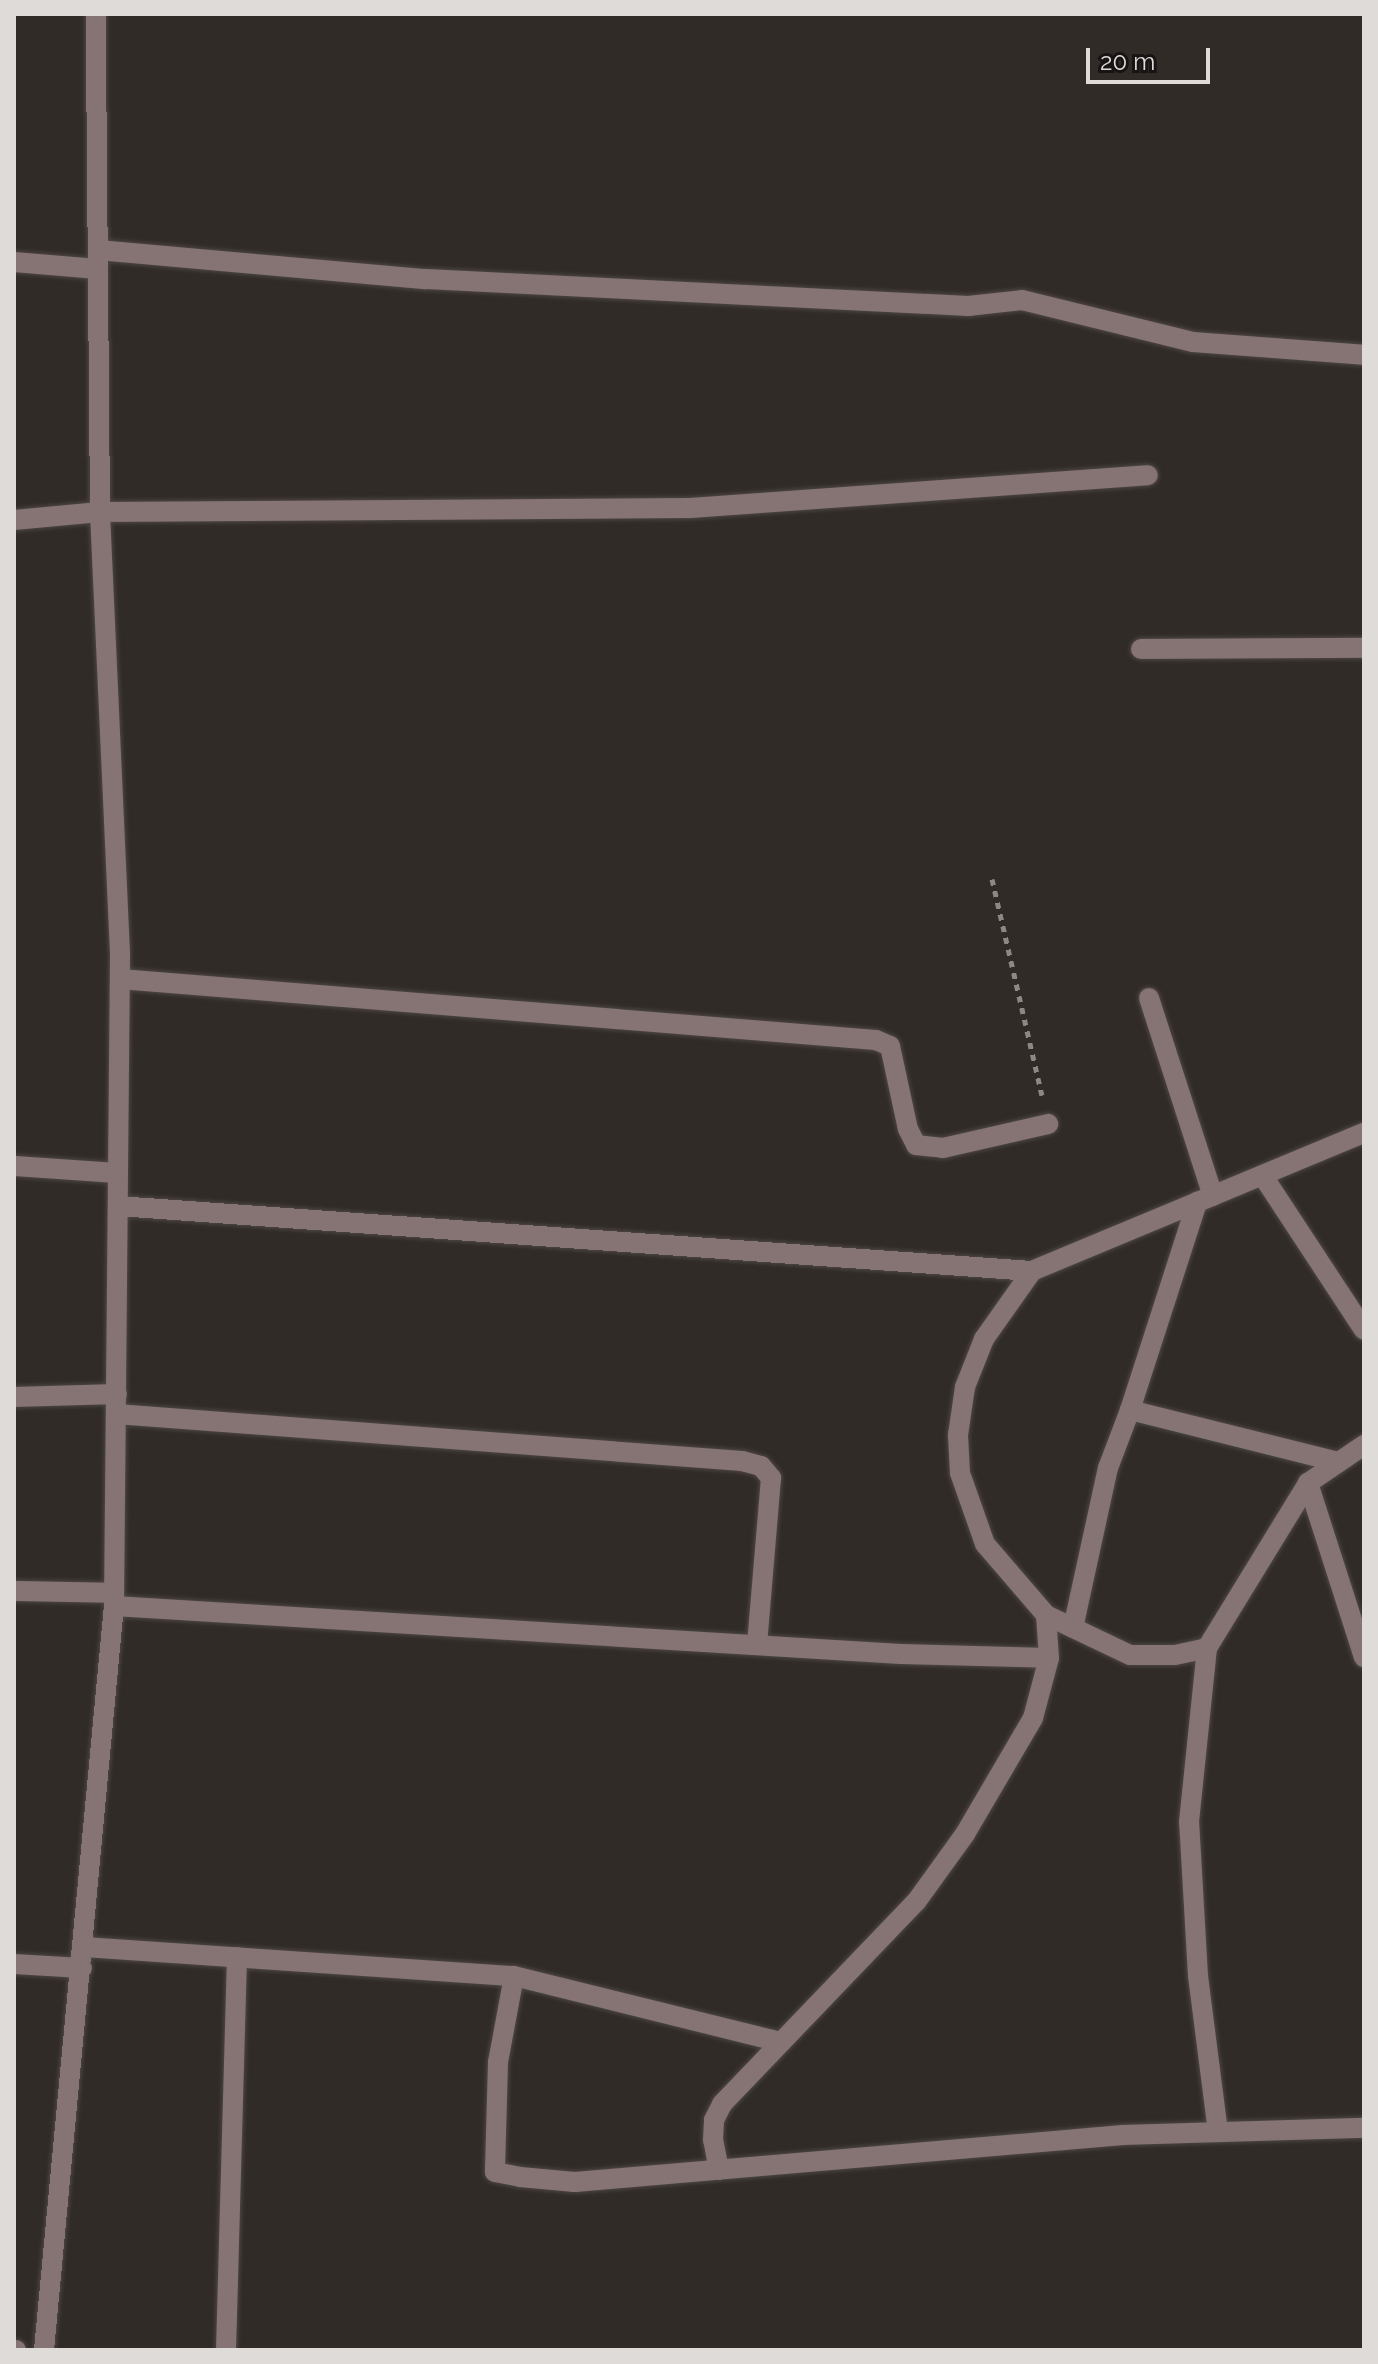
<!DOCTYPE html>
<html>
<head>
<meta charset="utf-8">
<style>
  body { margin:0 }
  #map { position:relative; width:1378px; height:2364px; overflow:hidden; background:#312b28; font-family:Raleway,sans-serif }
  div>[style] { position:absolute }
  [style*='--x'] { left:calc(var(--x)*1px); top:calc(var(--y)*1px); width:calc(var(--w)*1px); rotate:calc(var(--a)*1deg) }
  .path>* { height:5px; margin-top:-2.5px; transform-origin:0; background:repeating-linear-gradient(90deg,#8d8886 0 6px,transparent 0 12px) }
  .roads { filter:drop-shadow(0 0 2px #4d4744) drop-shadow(0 0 2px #4d4744) }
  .minor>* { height:20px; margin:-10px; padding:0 10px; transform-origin:10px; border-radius:10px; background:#867475 }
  span { translate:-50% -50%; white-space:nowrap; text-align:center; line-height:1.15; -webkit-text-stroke:8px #171413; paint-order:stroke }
  .frame { position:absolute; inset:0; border:16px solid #dfdbd9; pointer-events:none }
  .scale { position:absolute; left:1086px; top:48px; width:124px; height:36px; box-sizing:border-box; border:4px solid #dfdbd9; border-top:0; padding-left:10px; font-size:24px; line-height:28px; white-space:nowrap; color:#dfdbd9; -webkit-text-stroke:6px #171413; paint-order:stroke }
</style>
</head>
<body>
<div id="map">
  <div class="path">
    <div style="--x:992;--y:879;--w:222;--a:77"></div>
  </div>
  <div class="roads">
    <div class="minor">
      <div style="--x:98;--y:250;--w:329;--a:5.1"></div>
      <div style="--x:426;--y:279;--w:543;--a:2.85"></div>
      <div style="--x:968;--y:306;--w:54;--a:-6.3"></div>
      <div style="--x:1022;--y:300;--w:176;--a:13.8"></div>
      <div style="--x:1193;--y:342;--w:171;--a:4.3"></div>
      <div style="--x:14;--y:262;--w:84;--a:4.8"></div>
      <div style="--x:14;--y:520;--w:86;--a:-5.3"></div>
      <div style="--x:100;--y:512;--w:590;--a:-0.39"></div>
      <div style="--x:690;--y:508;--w:459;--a:-4.1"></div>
      <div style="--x:1141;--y:649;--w:223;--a:-0.3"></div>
      <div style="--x:120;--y:979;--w:758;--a:4.61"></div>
      <div style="--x:876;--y:1040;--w:15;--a:23"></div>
      <div style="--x:890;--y:1046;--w:85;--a:77.8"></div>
      <div style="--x:908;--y:1129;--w:18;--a:63"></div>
      <div style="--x:916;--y:1145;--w:27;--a:6"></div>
      <div style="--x:943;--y:1148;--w:108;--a:-12.9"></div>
      <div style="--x:1149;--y:998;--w:208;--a:72.1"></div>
      <div style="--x:14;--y:1166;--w:104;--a:3.9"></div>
      <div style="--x:1263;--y:1176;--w:184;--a:56.7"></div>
      <div style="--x:118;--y:1206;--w:916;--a:4.07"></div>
      <div style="--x:1032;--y:1271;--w:360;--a:-22.6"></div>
      <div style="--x:1032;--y:1271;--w:83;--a:125.2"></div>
      <div style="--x:984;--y:1339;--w:52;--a:111.6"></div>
      <div style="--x:965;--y:1387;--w:49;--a:98.3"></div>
      <div style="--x:958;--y:1435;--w:38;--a:87"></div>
      <div style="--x:960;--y:1473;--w:75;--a:70.6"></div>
      <div style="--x:985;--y:1544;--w:94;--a:49.3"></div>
      <div style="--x:1046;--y:1615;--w:93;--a:25.5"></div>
      <div style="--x:1130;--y:1655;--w:45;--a:0"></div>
      <div style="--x:1175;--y:1655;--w:33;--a:-12"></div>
      <div style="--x:14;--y:1397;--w:103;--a:-1.7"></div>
      <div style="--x:1130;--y:1410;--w:215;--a:14"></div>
      <div style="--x:116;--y:1414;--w:628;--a:4.29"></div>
      <div style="--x:742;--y:1461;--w:20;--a:15"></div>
      <div style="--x:761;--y:1466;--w:16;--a:50"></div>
      <div style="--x:771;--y:1478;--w:166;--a:94.8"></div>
      <div style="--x:1308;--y:1483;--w:183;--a:72.2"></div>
      <div style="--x:14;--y:1591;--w:100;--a:1.1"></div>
      <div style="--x:114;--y:1606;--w:788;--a:3.49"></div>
      <div style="--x:901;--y:1654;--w:148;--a:1.5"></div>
      <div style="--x:1073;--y:1628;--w:164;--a:-77.7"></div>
      <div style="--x:1108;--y:1468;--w:62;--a:-69.2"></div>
      <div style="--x:1130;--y:1410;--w:219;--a:-72.1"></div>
      <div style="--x:84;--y:1947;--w:431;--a:3.9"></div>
      <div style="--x:514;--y:1976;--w:87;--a:100.5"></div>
      <div style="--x:498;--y:2062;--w:110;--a:91.6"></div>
      <div style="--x:495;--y:2172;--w:25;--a:11"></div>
      <div style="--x:520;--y:2177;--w:55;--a:5.2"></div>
      <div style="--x:575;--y:2182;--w:550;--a:-4.9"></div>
      <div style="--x:1123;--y:2135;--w:241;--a:-1.7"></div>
      <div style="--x:14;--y:1964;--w:68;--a:3.4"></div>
      <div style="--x:514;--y:1976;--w:275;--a:13.9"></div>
      <div style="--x:1218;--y:2132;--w:157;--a:-97.3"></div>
      <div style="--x:1198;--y:1976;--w:154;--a:-93.3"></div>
      <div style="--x:1189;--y:1822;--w:175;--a:-84.1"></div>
      <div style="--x:1207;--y:1648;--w:193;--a:-58.5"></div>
      <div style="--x:1308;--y:1483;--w:68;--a:-34.2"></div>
      <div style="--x:719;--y:2170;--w:31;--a:-101"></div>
      <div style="--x:713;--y:2140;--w:20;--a:-87"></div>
      <div style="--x:714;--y:2120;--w:18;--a:-63"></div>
      <div style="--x:722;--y:2104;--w:280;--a:-46.2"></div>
      <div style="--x:916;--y:1902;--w:84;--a:-54.2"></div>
      <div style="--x:965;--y:1834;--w:134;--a:-59.6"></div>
      <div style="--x:1033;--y:1718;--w:62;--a:-75.1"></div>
      <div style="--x:1049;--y:1658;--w:43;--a:-94"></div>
      <div style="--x:14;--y:2350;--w:2;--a:0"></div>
      <div style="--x:44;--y:2350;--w:747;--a:-84.63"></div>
      <div style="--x:114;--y:1606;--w:653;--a:-89.47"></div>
      <div style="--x:120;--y:953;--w:441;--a:-92.6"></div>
      <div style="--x:100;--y:512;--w:498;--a:-90.5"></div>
      <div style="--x:226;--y:2350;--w:393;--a:-88.4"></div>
    </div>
  </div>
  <div class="frame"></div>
  <div class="scale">20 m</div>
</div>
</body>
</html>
